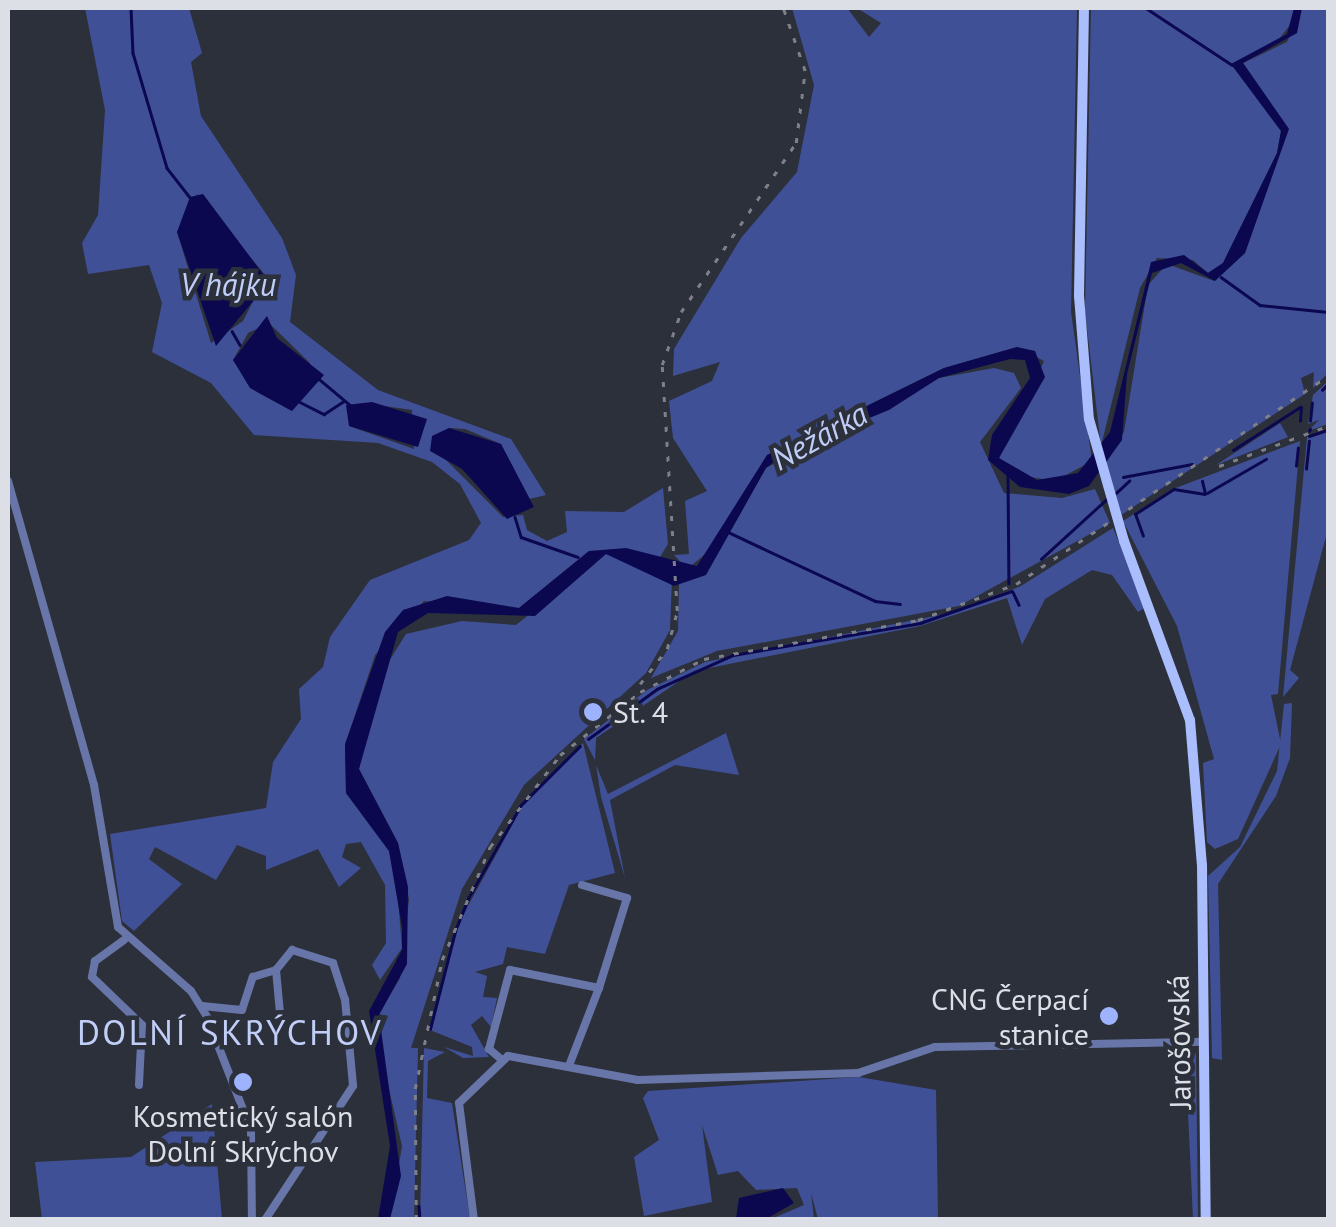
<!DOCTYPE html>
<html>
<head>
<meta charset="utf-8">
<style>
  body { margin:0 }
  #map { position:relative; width:1336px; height:1227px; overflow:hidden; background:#2c303b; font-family:"PT Sans",sans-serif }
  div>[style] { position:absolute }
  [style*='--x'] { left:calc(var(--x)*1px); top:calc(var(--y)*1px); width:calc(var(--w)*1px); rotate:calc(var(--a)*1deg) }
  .green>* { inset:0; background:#405097 }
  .water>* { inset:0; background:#0b0850 }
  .stream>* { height:2.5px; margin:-1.25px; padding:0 1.25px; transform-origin:1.25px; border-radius:1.25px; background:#0b0850 }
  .minor>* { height:8px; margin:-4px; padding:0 4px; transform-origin:4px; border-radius:4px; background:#6775a9 }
  .major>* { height:10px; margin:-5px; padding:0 5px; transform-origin:5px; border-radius:5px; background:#aabdfc }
  .rail>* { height:2.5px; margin-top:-1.25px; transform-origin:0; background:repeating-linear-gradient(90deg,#7d8089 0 5px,transparent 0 15px) }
  .major-bridge>* { height:10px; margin:-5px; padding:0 5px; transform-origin:5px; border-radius:5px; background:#aabdfc }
  .dots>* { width:28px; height:28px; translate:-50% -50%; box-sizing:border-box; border:5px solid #2c303b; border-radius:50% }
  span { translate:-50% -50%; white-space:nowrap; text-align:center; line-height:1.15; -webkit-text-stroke:9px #2c303b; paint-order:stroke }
  .poi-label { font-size:30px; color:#dddfe7 }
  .left { translate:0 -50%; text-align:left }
  .right { translate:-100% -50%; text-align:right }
  .street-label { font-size:30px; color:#dddfe7 }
  .water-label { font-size:32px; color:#c0cdf7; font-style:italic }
  .quarter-label { font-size:35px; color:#c1cef8; letter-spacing:2.5px }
  .frame { position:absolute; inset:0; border:10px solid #dddfe7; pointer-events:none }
</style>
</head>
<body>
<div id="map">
  <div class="green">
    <div style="clip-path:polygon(evenodd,85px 8px,189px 8px,202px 53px,191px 62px,201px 116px,282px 238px,296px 275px,290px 322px,378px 390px,511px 439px,546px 495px,529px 499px,501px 444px,465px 429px,449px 428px,440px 454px,503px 517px,523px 515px,527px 530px,547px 541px,567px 532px,565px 511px,624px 512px,663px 488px,668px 544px,657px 562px,589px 551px,519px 608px,424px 601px,375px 655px,345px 745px,346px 793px,389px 851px,397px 886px,402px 948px,380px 980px,372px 965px,386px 943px,385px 885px,361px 842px,346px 844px,342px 857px,361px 868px,339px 887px,318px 849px,266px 870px,266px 856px,237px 845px,216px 880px,155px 847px,149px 859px,182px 884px,134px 931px,122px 921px,110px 834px,266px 808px,273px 762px,301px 719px,299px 689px,323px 667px,330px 637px,370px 580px,469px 540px,481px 523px,460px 484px,432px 462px,378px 443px,254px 435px,211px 383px,152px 352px,162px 303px,149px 265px,88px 274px,82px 243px,98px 215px,105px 110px,85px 8px,197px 194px,266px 276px,243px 321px,211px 343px,177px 232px,197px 194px,85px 8px,269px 323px,310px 363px,292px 411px,257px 392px,233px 360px,248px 333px,269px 323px,85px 8px,364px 403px,412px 410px,414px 449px,349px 426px,364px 403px)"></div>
    <div style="clip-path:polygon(792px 8px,847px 8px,869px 37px,881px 23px,857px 8px,1077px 8px,1071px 312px,1092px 461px,1055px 481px,1024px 476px,999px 458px,1044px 361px,1017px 347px,944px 368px,767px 455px,714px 547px,687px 569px,674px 555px,689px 554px,685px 501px,707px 491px,673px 438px,669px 401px,712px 381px,720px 362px,673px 376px,674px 349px,741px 238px,797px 172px,814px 85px)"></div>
    <div style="clip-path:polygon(1091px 8px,1294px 8px,1297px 16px,1276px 43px,1231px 64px,1281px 131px,1277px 153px,1223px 263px,1208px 273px,1193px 260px,1157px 258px,1140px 288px,1101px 446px,1085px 312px)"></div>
    <div style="clip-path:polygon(1302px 8px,1328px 8px,1328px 373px,1313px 388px,1314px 372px,1301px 378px,1305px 394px,1121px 515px,1105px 465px,1124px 432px,1148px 285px,1167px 264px,1214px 281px,1245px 253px,1288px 128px,1243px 63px,1287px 42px)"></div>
    <div style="clip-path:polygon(994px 368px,1014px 373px,1021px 388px,980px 442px,1004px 493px,1062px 498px,1095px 489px,1110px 523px,959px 606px,717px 651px,734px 644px,651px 678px,678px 631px,679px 582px,706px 574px,766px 468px,939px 378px)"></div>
    <div style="clip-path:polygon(1328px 381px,1328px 424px,1308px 431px,1319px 420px,1308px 424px,1313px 395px)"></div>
    <div style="clip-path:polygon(1280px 423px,1288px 437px,1216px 465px,1262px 435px)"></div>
    <div style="clip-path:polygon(1328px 429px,1328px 529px,1290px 670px,1299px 678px,1283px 697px,1307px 437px)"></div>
    <div style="clip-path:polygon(1300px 441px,1278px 694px,1271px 695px,1281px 744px,1238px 839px,1215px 849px,1207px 842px,1203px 763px,1214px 759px,1177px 626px,1123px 521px,1173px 489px)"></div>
    <div style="clip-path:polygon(1113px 528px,1146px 607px,1138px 612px,1112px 575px,1092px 570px,1045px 599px,1022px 645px,1007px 598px,920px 626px,694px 671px,596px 738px,595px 760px,584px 739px,647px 690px,705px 662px,960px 611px,1021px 586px)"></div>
    <div style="clip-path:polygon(606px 554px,672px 579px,670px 630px,646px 673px,524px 785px,462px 889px,411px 1048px,418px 1048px,414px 1219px,390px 1219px,402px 1146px,378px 1041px,388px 1016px,379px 1014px,400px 978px,409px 899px,398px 843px,359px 769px,379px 677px,406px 634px,462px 621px,516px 625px)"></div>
    <div style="clip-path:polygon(1292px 703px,1290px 758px,1276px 796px,1218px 884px,1222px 1060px,1212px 1058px,1208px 876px,1240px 847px,1277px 771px,1284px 704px)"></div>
    <div style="clip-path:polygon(726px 733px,739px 775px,675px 765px,610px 800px,625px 878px,601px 797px,596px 765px,608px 794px)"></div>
    <div style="clip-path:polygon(583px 743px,615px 873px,569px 885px,545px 954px,507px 947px,503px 964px,475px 972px,487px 976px,483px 997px,497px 998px,491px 1027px,482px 1016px,471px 1025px,489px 1057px,463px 1058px,444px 1047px,473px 1056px,472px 1047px,430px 1030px,457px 926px,522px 807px)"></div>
    <div style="clip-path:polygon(424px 1048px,445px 1052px,428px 1061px,427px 1098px,452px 1103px,470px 1219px,420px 1219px)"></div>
    <div style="clip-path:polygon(1185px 1049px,1196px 1054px,1198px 1219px,1193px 1219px)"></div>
    <div style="clip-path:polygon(859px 1077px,936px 1090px,938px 1219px,818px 1219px,811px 1193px,814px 1219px,771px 1219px,804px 1205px,797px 1188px,756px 1190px,738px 1171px,718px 1175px,702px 1125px,712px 1202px,644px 1216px,634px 1157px,659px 1140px,643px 1098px,648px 1091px)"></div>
    <div style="clip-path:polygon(212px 1104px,222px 1219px,42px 1219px,35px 1162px,131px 1157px)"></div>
  </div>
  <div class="water">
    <div style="clip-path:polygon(1294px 8px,1302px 8px,1297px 33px,1243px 63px,1289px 129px,1245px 253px,1215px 281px,1181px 263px,1152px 273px,1127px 374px,1122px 440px,1089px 486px,1069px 494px,1020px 487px,988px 460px,992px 435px,1030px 378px,1025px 360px,1010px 359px,939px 378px,889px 410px,788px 451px,766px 468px,706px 575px,674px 586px,606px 554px,535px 616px,428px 613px,398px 632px,359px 769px,398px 843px,408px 887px,407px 964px,379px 1015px,401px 1176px,390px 1219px,378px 1219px,390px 1146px,369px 1011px,402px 950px,402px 927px,389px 851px,346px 793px,345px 744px,385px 632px,403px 610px,447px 596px,519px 608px,589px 551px,626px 548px,697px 566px,767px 455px,944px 368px,1017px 347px,1035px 351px,1045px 377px,999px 458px,1037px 480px,1078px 473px,1110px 432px,1151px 262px,1184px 255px,1208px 273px,1223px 263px,1277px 153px,1281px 131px,1231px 64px,1287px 34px)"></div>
    <div style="clip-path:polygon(203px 194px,269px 282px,216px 346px,177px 232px,190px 197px)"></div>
    <div style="clip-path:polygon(267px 316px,277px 338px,324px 375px,292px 411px,250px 388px,233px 360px)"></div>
    <div style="clip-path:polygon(372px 402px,427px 419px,418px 447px,349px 426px,346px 405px)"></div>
    <div style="clip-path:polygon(449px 428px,501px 444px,534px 507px,507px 519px,462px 469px,430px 451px,432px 436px)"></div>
    <div style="clip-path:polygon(783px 1188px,794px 1203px,766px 1219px,736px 1219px,739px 1198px)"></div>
  </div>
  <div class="stream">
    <div style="--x:131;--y:8;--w:45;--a:87.5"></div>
    <div style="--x:133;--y:53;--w:120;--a:73.5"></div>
    <div style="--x:167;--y:168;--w:39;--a:52"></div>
    <div style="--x:1146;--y:8;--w:103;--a:33.5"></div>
    <div style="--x:1221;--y:277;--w:48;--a:35.7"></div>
    <div style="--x:1260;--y:305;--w:68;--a:5.9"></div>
    <div style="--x:232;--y:331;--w:16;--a:60"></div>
    <div style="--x:319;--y:379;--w:40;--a:40"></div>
    <div style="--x:1322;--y:390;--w:8;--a:-45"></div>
    <div style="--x:300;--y:402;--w:27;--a:27"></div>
    <div style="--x:324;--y:414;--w:24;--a:-33"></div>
    <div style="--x:1300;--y:421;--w:13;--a:-86"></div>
    <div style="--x:1310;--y:421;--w:18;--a:-84"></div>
    <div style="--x:1309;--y:431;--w:2;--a:-63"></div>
    <div style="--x:1309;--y:436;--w:20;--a:-18"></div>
    <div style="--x:1233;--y:450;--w:80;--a:-32.7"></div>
    <div style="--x:1296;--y:466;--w:18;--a:-84"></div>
    <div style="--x:1306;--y:469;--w:28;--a:-84"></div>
    <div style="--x:1008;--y:475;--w:108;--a:89.5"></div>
    <div style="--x:1123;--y:477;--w:70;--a:-10.7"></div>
    <div style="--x:1116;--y:493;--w:18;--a:-43"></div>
    <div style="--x:1207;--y:493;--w:68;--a:-30"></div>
    <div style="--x:515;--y:517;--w:21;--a:73"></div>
    <div style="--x:521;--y:537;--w:60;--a:19.3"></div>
    <div style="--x:728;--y:532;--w:162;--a:25.1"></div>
    <div style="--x:875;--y:601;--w:25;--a:7"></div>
    <div style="--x:1143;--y:536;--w:23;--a:-110"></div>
    <div style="--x:1135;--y:514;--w:46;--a:-32.7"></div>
    <div style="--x:1174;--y:489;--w:31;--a:9"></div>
    <div style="--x:1205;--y:494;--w:13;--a:-103"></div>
    <div style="--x:1041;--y:559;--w:92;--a:-42.4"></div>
    <div style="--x:1013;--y:592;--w:14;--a:65"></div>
    <div style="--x:588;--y:739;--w:85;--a:-35.9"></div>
    <div style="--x:657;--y:689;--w:83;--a:-24.1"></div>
    <div style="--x:733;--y:655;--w:190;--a:-9.7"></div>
    <div style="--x:920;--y:623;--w:97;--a:-19.2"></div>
    <div style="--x:470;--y:895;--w:103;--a:-60.5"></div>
    <div style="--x:521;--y:805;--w:83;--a:-45"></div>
    <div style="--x:457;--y:926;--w:31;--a:-68"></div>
    <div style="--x:430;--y:1029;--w:104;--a:-75.6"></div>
    <div style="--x:419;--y:1206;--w:14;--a:86"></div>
  </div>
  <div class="minor">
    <div style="--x:8;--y:481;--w:316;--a:74.2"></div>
    <div style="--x:94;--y:785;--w:144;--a:80.4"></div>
    <div style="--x:118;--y:927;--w:97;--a:41.2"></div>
    <div style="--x:191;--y:991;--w:31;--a:58"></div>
    <div style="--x:207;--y:1017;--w:121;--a:68.7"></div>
    <div style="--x:251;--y:1130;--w:90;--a:89.4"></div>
    <div style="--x:582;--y:885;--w:47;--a:16.1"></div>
    <div style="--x:627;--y:898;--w:94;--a:107.3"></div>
    <div style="--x:124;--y:940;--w:36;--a:144"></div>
    <div style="--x:95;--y:961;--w:16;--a:101"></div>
    <div style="--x:92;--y:977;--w:69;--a:43.8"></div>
    <div style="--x:142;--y:1025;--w:60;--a:92.9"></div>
    <div style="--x:276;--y:970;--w:43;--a:84.7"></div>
    <div style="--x:202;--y:1006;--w:40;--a:5.7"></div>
    <div style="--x:242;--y:1010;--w:35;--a:-72"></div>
    <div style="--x:253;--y:977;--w:24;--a:-17"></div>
    <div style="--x:276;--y:970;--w:26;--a:-51"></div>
    <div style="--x:292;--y:950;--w:43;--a:17.6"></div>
    <div style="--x:333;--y:963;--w:38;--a:72"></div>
    <div style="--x:345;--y:999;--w:87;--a:84.7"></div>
    <div style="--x:353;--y:1086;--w:160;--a:123.3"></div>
    <div style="--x:501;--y:1059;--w:16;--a:-140"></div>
    <div style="--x:489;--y:1049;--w:82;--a:-75.1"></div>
    <div style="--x:510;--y:970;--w:91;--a:11.4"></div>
    <div style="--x:599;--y:988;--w:80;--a:111.1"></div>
    <div style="--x:474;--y:1220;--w:118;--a:-97.3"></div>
    <div style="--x:459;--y:1103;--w:68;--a:-43.8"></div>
    <div style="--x:508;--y:1056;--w:132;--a:10.5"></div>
    <div style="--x:638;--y:1080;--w:220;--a:-1.8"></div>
    <div style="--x:858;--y:1073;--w:81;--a:-18.7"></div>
    <div style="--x:935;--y:1047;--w:269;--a:-1.1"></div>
  </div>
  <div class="major">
    <div style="--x:1084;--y:8;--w:288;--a:91"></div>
    <div style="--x:1079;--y:296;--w:123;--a:85.4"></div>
    <div style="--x:1124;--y:541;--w:191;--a:69.8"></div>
    <div style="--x:1190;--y:720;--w:145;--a:85.3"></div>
    <div style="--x:1202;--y:865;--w:355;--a:89.4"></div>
  </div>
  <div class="rail">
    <div style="--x:1219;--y:466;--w:116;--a:-20.2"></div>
    <div style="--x:640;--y:684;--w:44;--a:-52.4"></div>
    <div style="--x:667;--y:649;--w:39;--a:-75"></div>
    <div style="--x:677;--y:611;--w:246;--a:-93.5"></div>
    <div style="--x:662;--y:365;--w:56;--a:-70.3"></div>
    <div style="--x:681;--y:312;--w:204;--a:-55.8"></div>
    <div style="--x:796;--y:143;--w:73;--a:-82.9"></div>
    <div style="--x:805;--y:71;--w:67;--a:-109.2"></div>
    <div style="--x:416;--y:1220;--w:131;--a:-90.4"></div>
    <div style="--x:415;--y:1089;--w:132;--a:-78.2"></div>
    <div style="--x:442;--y:960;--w:123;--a:-67"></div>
    <div style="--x:490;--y:847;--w:116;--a:-52.7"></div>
    <div style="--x:560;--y:755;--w:102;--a:-38.2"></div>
    <div style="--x:640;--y:692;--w:72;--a:-27.3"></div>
    <div style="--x:704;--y:659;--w:218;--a:-10.3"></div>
    <div style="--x:918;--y:620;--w:104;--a:-20.2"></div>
    <div style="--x:1016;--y:584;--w:375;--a:-33.7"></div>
  </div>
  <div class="major-bridge">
    <div style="--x:1089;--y:419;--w:127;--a:74"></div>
  </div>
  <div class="dots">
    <div style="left:593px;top:712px;background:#9eb3fd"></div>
    <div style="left:1109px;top:1016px;background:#9eb3fd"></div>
    <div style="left:243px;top:1082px;background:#9eb3fd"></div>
  </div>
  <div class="poi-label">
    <span class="left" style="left:613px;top:712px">St. 4</span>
    <span class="right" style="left:1089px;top:1016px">CNG Čerpací<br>stanice</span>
    <span style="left:243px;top:1133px">Kosmetický salón<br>Dolní Skrýchov</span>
  </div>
  <div class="street-label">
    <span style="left:1179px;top:1042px;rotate:-91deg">Jarošovská</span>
  </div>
  <div class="water-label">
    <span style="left:228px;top:284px">V hájku</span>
    <span style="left:819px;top:436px;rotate:-29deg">Nežárka</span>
  </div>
  <div class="quarter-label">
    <span style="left:230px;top:1032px">DOLNÍ SKRÝCHOV</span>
  </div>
  <div class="frame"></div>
</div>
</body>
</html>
